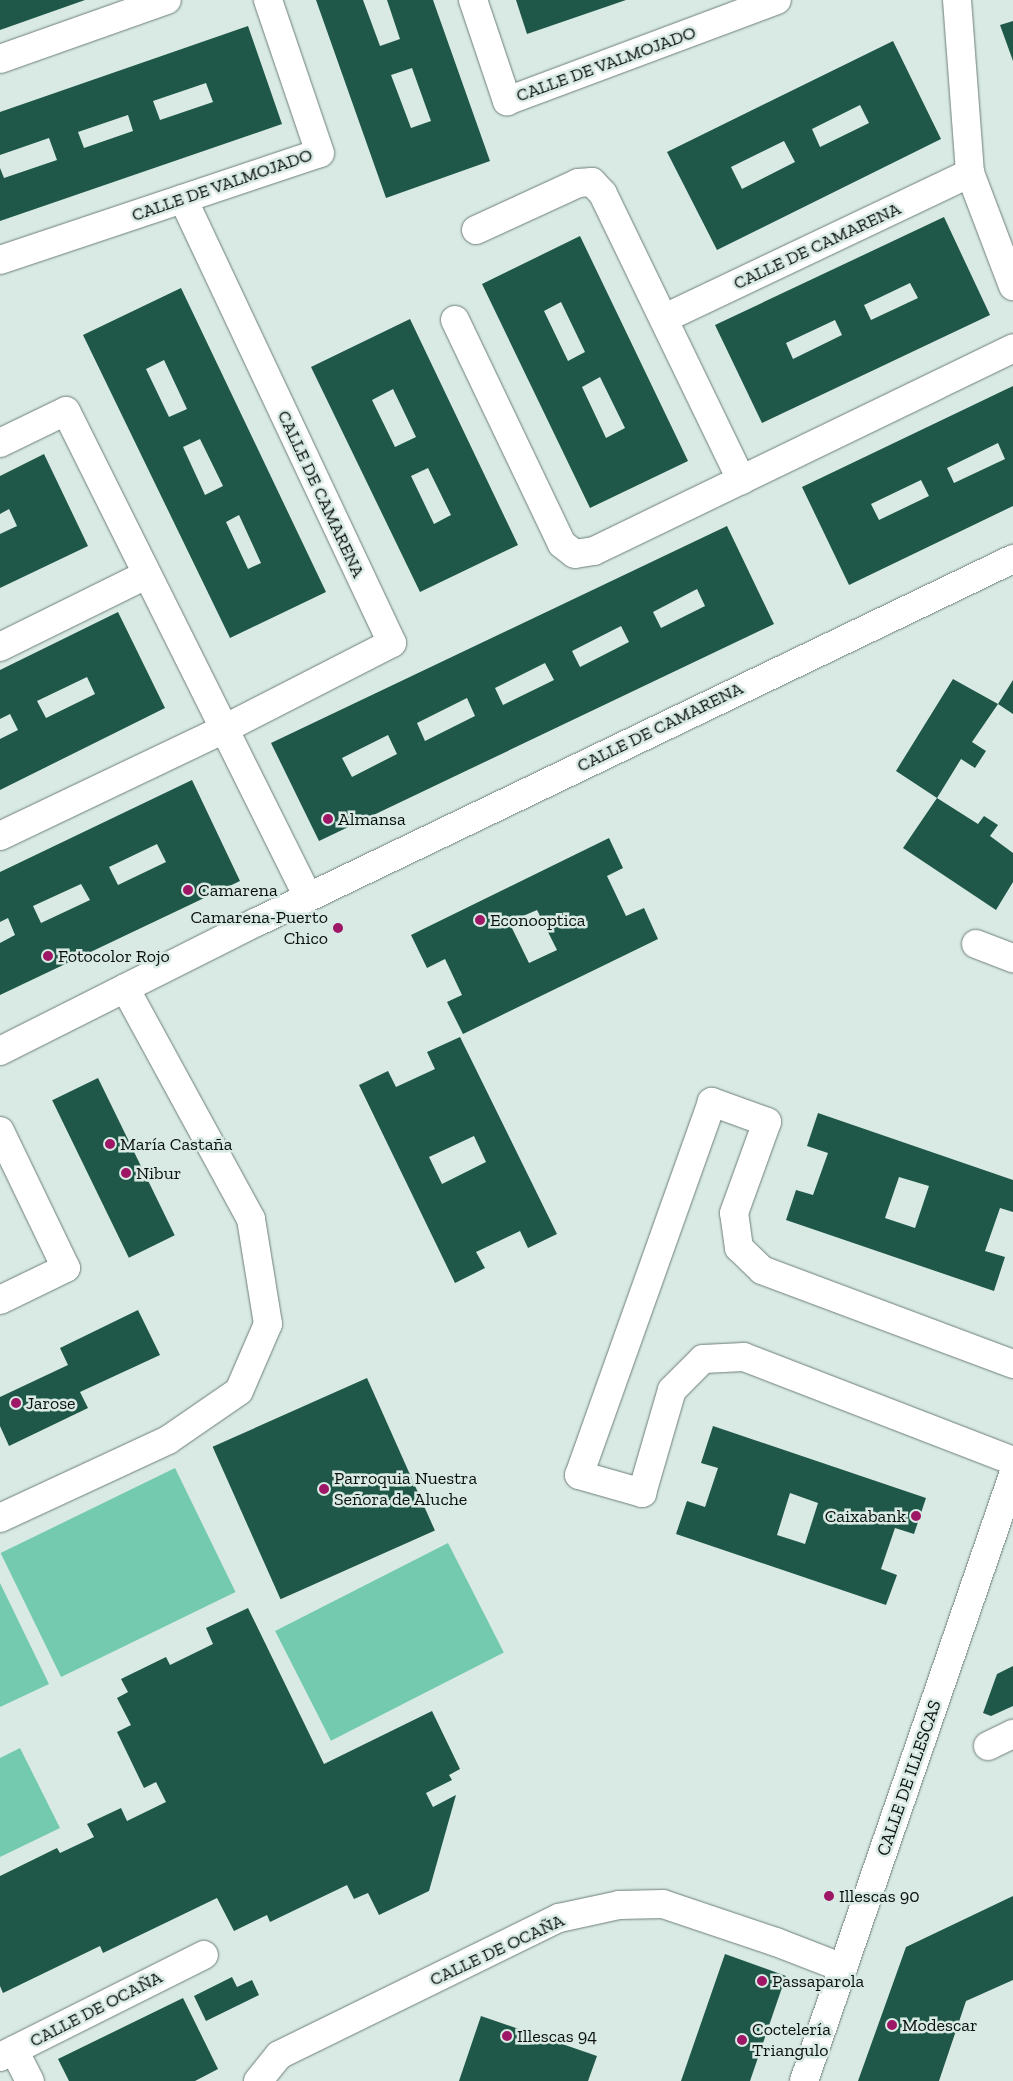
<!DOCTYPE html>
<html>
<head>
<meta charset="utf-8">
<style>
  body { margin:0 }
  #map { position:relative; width:1013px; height:2081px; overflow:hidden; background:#d8eae3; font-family:"Zilla Slab",serif }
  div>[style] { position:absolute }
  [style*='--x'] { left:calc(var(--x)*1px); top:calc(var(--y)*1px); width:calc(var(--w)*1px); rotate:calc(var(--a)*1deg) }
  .green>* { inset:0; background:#73caaf; transform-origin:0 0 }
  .building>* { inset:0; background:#1f5848; transform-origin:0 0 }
  .roads { filter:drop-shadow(0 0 1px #6e7e78) drop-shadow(0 0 1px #6e7e78) }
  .minor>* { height:28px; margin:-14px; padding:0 14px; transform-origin:14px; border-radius:14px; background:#fff }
  .dots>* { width:14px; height:14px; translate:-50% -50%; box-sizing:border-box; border:2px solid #d8eae3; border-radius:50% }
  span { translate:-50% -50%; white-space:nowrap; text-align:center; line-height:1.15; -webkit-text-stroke:5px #d8eae3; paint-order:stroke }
  .street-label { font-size:18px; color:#0a100e }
  .poi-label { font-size:18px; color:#0a100e }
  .left { translate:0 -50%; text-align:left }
  .right { translate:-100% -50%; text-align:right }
</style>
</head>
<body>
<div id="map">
  <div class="green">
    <div style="left:175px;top:1468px;width:138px;height:194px;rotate:64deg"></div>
    <div style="left:448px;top:1543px;width:123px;height:194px;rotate:63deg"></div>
    <div style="clip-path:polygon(0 1583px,49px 1684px,0 1707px)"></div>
    <div style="clip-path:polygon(20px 1748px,60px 1828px,0 1857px,0 1758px)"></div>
  </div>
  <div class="building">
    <div style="clip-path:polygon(0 0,85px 0,0 30px)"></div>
    <div style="clip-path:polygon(evenodd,316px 0,363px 0,380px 46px,400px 39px,387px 0,433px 0,490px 161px,386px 198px,316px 0,412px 68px,431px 121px,411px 128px,391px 75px,412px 68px)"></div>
    <div style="clip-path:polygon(516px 0,626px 0,527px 34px)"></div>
    <div style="clip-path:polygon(1013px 21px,1013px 61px,1000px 25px)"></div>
    <div style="clip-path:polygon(evenodd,248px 26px,282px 124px,0 221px,0 168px,4px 178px,57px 160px,49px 138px,0 155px,0 112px,248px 26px,206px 83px,213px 102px,160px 120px,153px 101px,206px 83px,248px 26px,128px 115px,133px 131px,84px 148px,78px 132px,128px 115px)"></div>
    <div style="clip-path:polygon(evenodd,893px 41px,941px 139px,717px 250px,667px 152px,893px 41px,860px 105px,869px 123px,820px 147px,812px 129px,860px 105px,893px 41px,784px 141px,795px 162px,742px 189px,731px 167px,784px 141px)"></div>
    <div style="clip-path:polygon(evenodd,944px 217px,990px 315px,762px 423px,715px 325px,944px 217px,910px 283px,918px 298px,871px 320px,864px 305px,910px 283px,944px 217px,835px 320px,842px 335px,793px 359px,786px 343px,835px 320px)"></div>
    <div style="clip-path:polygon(evenodd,580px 236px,688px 461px,590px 508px,482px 284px,580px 236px,561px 302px,585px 352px,568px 361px,544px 311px,561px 302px,580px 236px,600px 377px,625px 428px,606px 438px,582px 387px,600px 377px)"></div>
    <div style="clip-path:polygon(evenodd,181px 288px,326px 592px,230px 638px,83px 335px,181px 288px,164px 360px,187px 409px,169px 417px,146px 369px,164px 360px,181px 288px,200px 439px,223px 486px,205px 495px,183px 447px,200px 439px,181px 288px,239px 515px,261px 563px,248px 569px,226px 522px,239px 515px)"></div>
    <div style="clip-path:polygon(evenodd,410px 319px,518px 545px,420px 592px,311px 367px,410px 319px,393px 389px,416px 437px,395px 447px,372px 400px,393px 389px,410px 319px,428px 468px,451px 515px,434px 524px,411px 476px,428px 468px)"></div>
    <div style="clip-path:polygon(evenodd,1013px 386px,1013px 506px,849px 585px,802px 487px,1013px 386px,998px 443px,1005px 459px,954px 483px,947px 468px,998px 443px,1013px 386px,921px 480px,929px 496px,879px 520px,871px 504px,921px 480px)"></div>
    <div style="clip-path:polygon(44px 454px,88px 546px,0 588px,0 534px,17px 526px,9px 509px,0 514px,0 476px)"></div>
    <div style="clip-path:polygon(evenodd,727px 526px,774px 624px,319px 841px,271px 743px,727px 526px,697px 589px,705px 606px,661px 628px,653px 612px,697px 589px,727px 526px,621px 626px,629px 642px,580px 667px,572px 651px,621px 626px,727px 526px,545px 663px,554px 680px,503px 705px,495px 688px,545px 663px,727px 526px,467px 698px,475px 716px,425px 741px,417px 723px,467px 698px,727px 526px,388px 735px,397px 754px,352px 777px,342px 758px,388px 735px)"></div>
    <div style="clip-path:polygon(evenodd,118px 612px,165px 708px,0 790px,0 739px,18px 730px,10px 714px,0 719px,0 670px,118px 612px,87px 677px,95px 694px,46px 718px,37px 701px,87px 677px)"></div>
    <div style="clip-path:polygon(953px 679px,998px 704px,972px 742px,986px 751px,975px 768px,961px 759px,937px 798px,896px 771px)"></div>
    <div style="clip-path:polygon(1013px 680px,1013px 714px,998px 704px)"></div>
    <div style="clip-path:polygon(evenodd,192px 780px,240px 881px,0 995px,0 943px,15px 935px,8px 918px,0 922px,0 872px,192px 780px,157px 844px,166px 862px,118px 885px,109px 867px,157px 844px,192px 780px,81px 884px,90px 900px,41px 923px,33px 906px,81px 884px)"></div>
    <div style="clip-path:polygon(937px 798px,978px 824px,984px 816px,998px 825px,990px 836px,1013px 853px,1013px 882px,996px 910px,903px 848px)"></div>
    <div style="clip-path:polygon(evenodd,609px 838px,623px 868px,607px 876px,626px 916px,644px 908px,658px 939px,463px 1034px,447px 1002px,462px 995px,445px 959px,427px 968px,411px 935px,609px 838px,537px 910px,557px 950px,529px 963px,509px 922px,537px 910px)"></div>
    <div style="clip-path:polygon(evenodd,460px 1037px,557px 1234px,528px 1248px,520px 1231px,476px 1252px,485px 1268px,455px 1283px,359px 1085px,388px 1071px,396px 1087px,435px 1069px,427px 1052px,460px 1037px,474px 1136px,486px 1162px,442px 1184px,429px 1157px,474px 1136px)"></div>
    <div style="left:98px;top:1078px;width:175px;height:51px;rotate:64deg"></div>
    <div style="clip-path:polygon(evenodd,818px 1113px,1013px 1180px,1013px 1212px,1000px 1208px,985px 1251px,1005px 1257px,994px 1291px,786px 1220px,796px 1190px,813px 1195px,828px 1153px,807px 1146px,818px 1113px,899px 1177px,929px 1186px,915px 1228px,885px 1218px,899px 1177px)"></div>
    <div style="clip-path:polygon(138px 1310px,160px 1355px,80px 1392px,88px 1408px,9px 1446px,0 1426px,0 1397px,68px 1365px,60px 1348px)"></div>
    <div style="left:367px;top:1378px;width:167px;height:169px;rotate:66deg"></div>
    <div style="clip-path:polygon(evenodd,713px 1426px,926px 1498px,914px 1534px,895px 1528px,881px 1569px,897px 1575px,886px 1605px,676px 1534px,687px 1501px,705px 1507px,718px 1468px,701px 1463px,713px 1426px,790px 1493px,818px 1503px,805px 1544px,777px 1535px,790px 1493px)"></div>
    <div style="clip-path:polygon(248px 1608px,324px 1764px,432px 1711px,460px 1769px,449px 1775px,452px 1780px,426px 1793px,433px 1807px,456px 1795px,429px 1891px,379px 1915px,368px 1893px,354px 1899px,347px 1885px,270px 1922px,267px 1915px,234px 1931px,217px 1898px,103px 1953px,100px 1946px,3px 1993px,0 1986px,0 1876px,57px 1848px,60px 1853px,94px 1837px,87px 1824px,121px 1808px,127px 1821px,166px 1802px,156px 1782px,144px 1788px,117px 1732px,131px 1725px,117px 1698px,128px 1692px,121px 1679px,166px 1657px,170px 1665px,213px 1644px,206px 1628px)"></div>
    <div style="clip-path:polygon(1013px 1666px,1013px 1706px,991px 1716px,983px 1713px,997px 1674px)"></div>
    <div style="clip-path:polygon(1013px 1896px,1013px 1980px,966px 2001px,939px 2081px,858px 2081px,906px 1947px)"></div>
    <div style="clip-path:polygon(725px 1954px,786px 1976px,750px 2081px,681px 2081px)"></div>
    <div style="clip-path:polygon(232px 1977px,237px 1987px,252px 1980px,259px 1995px,206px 2021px,194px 1996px)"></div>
    <div style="clip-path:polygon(183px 1998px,218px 2069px,195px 2081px,69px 2081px,58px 2059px)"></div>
    <div style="clip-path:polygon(481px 2016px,597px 2056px,588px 2081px,459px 2081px)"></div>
  </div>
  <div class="roads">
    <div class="minor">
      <div style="--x:473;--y:0;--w:107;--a:71.4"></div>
      <div style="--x:507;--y:101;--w:288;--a:-20.5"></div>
      <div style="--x:957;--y:0;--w:173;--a:85.7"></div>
      <div style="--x:970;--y:173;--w:121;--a:69.2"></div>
      <div style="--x:0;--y:59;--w:177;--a:-19.5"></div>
      <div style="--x:476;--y:230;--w:112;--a:-24.7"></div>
      <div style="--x:578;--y:183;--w:14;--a:-4"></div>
      <div style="--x:592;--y:182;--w:16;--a:47"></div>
      <div style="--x:603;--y:194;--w:318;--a:64.2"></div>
      <div style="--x:0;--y:260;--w:337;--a:-18.5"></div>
      <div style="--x:320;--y:153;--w:162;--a:-108.8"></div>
      <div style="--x:665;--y:318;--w:338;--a:-25.4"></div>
      <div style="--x:455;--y:320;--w:248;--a:64.5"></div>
      <div style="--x:562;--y:544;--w:16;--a:38"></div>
      <div style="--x:575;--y:554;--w:19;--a:-9"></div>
      <div style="--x:594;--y:551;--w:466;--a:-25.8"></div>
      <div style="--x:0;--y:443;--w:73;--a:-25.9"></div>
      <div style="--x:66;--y:411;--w:543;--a:63.53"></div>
      <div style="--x:0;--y:647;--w:163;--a:-26.3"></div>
      <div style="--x:0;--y:836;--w:246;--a:-25.5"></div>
      <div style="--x:222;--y:730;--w:191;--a:-27.1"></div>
      <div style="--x:392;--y:643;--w:491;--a:-115.2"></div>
      <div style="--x:976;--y:944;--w:40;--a:21"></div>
      <div style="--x:0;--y:1051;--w:288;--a:-26.7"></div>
      <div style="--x:257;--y:922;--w:839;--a:-25.65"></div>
      <div style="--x:0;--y:1131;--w:152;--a:64.3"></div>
      <div style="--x:66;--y:1268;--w:73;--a:154.1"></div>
      <div style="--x:1013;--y:1364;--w:268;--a:-159.5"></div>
      <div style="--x:762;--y:1270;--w:32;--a:-136"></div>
      <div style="--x:739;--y:1248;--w:35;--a:-98"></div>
      <div style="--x:734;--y:1213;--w:97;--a:-70.1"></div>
      <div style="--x:767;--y:1122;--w:59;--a:-160"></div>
      <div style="--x:712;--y:1102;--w:396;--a:109.6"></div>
      <div style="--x:579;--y:1475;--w:66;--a:15.9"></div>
      <div style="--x:642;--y:1493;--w:107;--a:-73.8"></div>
      <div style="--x:672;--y:1390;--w:44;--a:-45"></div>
      <div style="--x:703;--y:1359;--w:41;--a:-2.8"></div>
      <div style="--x:744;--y:1357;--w:288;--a:21.1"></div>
      <div style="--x:0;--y:1518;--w:185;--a:-24.9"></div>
      <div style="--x:168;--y:1440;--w:86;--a:-34.6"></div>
      <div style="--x:239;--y:1391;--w:73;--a:-66.6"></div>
      <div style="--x:268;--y:1324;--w:106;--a:-99.2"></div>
      <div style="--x:251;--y:1219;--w:263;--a:-118.6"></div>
      <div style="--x:988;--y:1746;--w:28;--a:-26"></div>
      <div style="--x:14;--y:2050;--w:35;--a:63"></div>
      <div style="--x:0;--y:2057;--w:228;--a:-26.6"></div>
      <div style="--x:258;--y:2081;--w:33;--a:-51"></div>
      <div style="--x:279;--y:2055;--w:312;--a:-26.1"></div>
      <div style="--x:559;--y:1918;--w:61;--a:-12.2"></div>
      <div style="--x:619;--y:1905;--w:44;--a:-1.3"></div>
      <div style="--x:663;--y:1904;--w:119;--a:18.6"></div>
      <div style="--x:776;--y:1942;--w:72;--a:21.2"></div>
      <div style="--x:804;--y:2081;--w:641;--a:-70.97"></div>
    </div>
  </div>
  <div class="dots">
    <div style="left:328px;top:819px;background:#9e1766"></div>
    <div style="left:188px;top:890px;background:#9e1766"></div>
    <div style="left:480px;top:920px;background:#9e1766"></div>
    <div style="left:338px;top:928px;background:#9e1766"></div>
    <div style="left:48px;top:956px;background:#9e1766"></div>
    <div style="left:110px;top:1144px;background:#9e1766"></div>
    <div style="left:126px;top:1173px;background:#9e1766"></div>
    <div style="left:16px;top:1403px;background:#9e1766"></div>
    <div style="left:324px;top:1489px;background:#9e1766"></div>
    <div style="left:916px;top:1516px;background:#9e1766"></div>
    <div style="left:829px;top:1896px;background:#9e1766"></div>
    <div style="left:762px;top:1981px;background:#9e1766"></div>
    <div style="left:892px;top:2025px;background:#9e1766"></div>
    <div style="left:507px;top:2036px;background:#9e1766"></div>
    <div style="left:742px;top:2040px;background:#9e1766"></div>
  </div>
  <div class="street-label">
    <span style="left:606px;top:64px;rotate:-20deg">CALLE DE VALMOJADO</span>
    <span style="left:222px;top:185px;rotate:-19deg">CALLE DE VALMOJADO</span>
    <span style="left:817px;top:246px;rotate:-25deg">CALLE DE CAMARENA</span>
    <span style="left:321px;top:494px;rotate:65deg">CALLE DE CAMARENA</span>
    <span style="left:660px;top:727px;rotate:-26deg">CALLE DE CAMARENA</span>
    <span style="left:909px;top:1778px;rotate:-71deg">CALLE DE ILLESCAS</span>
    <span style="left:497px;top:1950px;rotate:-25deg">CALLE DE OCAÑA</span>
    <span style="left:96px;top:2009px;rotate:-27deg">CALLE DE OCAÑA</span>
  </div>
  <div class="poi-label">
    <span class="left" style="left:338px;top:819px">Almansa</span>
    <span class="left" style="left:198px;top:890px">Camarena</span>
    <span class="right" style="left:328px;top:928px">Camarena-Puerto<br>Chico</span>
    <span class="left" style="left:490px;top:920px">Econooptica</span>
    <span class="left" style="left:58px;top:956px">Fotocolor Rojo</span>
    <span class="left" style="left:120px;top:1144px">María Castaña</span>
    <span class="left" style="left:136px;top:1173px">Nibur</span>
    <span class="left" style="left:26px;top:1403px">Jarose</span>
    <span class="left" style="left:334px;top:1489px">Parroquia Nuestra<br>Señora de Aluche</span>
    <span class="right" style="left:906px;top:1516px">Caixabank</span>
    <span class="left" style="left:839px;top:1896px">Illescas 90</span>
    <span class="left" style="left:772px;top:1981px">Passaparola</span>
    <span class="left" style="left:902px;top:2025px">Modescar</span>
    <span class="left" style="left:752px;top:2040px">Coctelería<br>Triangulo</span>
    <span class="left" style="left:517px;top:2036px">Illescas 94</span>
  </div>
</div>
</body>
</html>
